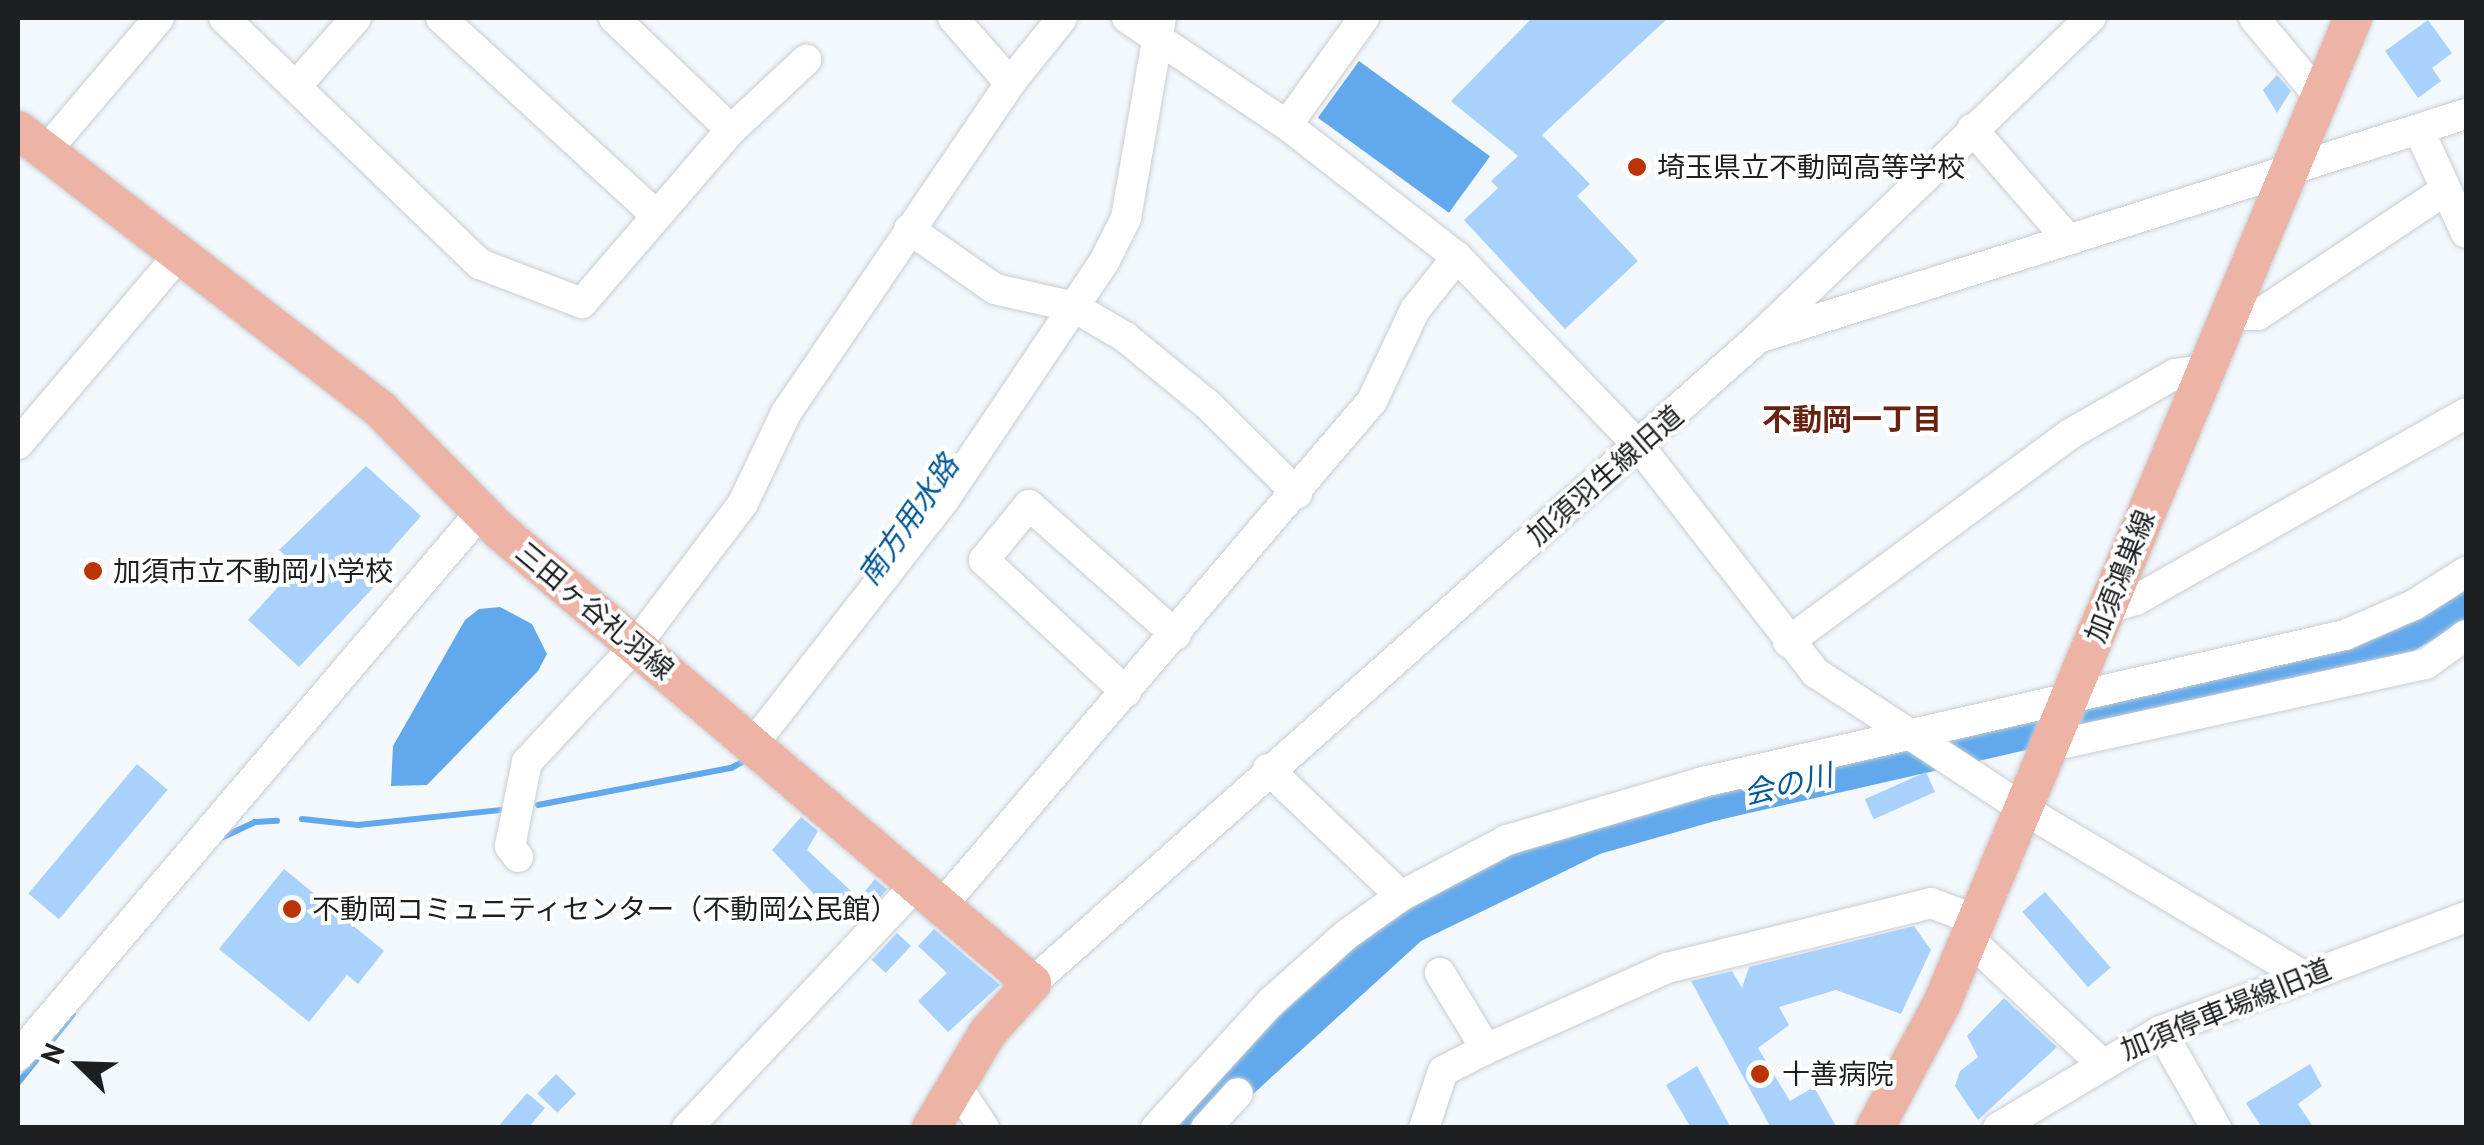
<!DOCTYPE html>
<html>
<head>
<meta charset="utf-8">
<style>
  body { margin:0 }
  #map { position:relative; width:2484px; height:1145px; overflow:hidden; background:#f3f8fd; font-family:"PT Sans","Noto Sans JP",sans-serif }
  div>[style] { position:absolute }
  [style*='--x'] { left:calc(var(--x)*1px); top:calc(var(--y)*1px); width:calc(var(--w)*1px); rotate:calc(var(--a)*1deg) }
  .water>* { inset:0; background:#61a9ec; transform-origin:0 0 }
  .stream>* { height:6px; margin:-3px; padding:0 3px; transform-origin:3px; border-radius:3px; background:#61a9ec }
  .river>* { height:40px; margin:-20px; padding:0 20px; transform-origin:20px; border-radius:20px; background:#61a9ec }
  .building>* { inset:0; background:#a8d2fb; transform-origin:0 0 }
  .roads { filter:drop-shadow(0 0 2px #c9cdd2) drop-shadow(0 0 2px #c9cdd2) }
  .minor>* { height:30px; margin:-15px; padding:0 15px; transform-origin:15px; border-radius:15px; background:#fff }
  .major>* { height:38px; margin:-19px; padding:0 19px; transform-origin:19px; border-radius:19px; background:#edb3a4 }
  .dots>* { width:28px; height:28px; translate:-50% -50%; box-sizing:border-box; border:5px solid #fff; border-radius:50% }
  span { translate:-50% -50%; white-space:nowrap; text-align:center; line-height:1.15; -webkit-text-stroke:8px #fff; paint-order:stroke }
  .poi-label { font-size:28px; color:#1d1f21 }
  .left { translate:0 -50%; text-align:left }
  .street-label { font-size:28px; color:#1d1f21 }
  .neighbourhood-label { font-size:30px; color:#672413; font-weight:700 }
  .water-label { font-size:30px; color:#025996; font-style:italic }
  .frame { position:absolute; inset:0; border:20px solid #1d1f21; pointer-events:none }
  .north { position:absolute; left:30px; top:1015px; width:100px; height:100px; -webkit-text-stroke:8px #fff; paint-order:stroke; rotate:293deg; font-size:28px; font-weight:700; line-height:40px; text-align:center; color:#1d1f21 }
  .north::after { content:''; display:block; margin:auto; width:35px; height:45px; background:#1d1f21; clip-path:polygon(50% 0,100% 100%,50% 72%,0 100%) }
</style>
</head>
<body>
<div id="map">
  <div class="water">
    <div style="left:1359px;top:61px;width:162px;height:70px;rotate:36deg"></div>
    <div style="clip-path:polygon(500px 607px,532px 624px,547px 654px,538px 671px,427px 785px,391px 786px,393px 746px,465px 620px,479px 609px)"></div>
  </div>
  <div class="stream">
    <div style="--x:538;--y:805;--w:197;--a:-10.9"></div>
    <div style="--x:731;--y:768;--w:21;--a:-28"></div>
    <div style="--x:302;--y:819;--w:56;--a:6.1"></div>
    <div style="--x:358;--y:825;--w:152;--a:-6"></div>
    <div style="--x:223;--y:837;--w:35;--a:-25"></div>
    <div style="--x:255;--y:822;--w:22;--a:-3"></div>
    <div style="--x:18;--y:1083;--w:88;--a:-51.4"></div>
  </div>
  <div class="river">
    <div style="--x:1186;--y:1128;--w:303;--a:-42.3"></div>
    <div style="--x:1410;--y:924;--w:203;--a:-25.9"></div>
    <div style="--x:1593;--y:835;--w:124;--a:-15.9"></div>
    <div style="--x:1712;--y:801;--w:681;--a:-12.81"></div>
    <div style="--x:2376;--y:650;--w:104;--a:-30.5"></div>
  </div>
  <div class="building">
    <div style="clip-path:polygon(1532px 18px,1668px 18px,1542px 135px,1590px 184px,1577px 196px,1638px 261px,1565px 329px,1464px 220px,1498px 188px,1491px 181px,1518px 156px,1451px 101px)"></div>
    <div style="clip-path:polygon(2428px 20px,2452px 53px,2432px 68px,2441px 81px,2418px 98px,2385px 51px)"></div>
    <div style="clip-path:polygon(2277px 75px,2291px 91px,2277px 113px,2263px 90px)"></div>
    <div style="clip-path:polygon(366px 466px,421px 516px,376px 567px,385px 575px,299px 667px,248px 620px,297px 566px,279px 550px)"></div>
    <div style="left:137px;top:764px;width:40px;height:169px;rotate:40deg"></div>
    <div style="left:1926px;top:772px;width:22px;height:67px;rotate:66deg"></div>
    <div style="clip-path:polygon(801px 817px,818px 831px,807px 850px,851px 891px,831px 912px,772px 850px)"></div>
    <div style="clip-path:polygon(284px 869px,384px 951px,358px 984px,347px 975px,309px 1022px,219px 949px)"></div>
    <div style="left:875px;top:879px;width:16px;height:23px;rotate:40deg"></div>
    <div style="left:2045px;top:892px;width:100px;height:30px;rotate:49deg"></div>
    <div style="clip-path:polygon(1914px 926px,1931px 950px,1901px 1014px,1836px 990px,1779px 1007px,1789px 1025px,1758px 1048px,1790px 1101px,1814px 1087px,1837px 1128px,1771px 1128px,1691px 981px,1732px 971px,1742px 988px,1749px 967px)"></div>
    <div style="clip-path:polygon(934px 929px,1000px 985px,948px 1032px,918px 1001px,947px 973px,918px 946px)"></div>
    <div style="left:897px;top:933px;width:19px;height:37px;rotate:43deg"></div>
    <div style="clip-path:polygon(2004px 998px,2057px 1047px,1978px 1120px,1955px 1086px,1960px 1071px,1978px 1057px,1967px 1036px)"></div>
    <div style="clip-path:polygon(2310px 1064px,2322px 1086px,2298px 1104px,2314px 1128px,2262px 1128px,2246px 1103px)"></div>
    <div style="clip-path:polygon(1697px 1066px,1731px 1128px,1691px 1128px,1666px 1085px)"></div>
    <div style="left:556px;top:1074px;width:28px;height:27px;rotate:44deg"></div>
    <div style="clip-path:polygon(527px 1093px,545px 1108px,528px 1128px,497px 1128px)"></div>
  </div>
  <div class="roads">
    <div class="minor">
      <div style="--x:224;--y:18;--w:355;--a:43.9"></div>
      <div style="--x:480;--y:264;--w:109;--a:20.9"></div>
      <div style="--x:582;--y:303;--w:228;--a:-49.3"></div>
      <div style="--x:731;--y:130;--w:103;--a:-43"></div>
      <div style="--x:441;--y:18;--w:292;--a:42.5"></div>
      <div style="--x:614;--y:18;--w:162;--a:43.7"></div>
      <div style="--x:953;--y:18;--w:86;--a:48.8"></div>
      <div style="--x:1127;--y:18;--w:192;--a:33.8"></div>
      <div style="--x:1287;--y:125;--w:215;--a:37.8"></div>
      <div style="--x:1457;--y:257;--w:262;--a:46.1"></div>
      <div style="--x:1639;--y:446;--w:288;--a:52.1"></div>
      <div style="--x:1816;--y:673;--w:250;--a:33.2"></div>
      <div style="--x:2025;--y:810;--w:322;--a:30.8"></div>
      <div style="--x:2254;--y:18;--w:103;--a:50.1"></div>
      <div style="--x:297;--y:85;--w:89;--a:-48.6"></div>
      <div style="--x:1287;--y:125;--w:132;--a:-54.3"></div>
      <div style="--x:1972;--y:129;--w:146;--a:48.9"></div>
      <div style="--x:2419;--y:130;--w:113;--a:65.5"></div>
      <div style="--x:45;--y:152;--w:176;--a:-49.6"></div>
      <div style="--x:909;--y:229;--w:105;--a:34.9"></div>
      <div style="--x:995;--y:289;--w:81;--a:12.8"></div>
      <div style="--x:1074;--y:307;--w:59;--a:30.5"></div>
      <div style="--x:1125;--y:337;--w:106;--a:39.3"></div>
      <div style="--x:1207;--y:404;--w:127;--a:44.7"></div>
      <div style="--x:2228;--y:315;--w:30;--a:0"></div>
      <div style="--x:2258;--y:315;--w:224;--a:-33.7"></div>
      <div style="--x:1760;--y:336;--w:459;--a:-43.9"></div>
      <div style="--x:18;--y:444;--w:248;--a:-49.6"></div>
      <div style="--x:2106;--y:609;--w:31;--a:-17"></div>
      <div style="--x:2136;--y:600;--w:379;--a:-29.5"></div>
      <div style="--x:1788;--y:642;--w:350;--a:-36.4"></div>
      <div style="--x:2070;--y:434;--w:121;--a:-29.7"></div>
      <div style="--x:2175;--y:374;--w:30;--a:-8"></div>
      <div style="--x:1126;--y:692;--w:194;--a:-137.1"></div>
      <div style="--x:984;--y:560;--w:71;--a:-50.7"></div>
      <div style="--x:1029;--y:505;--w:196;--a:41.5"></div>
      <div style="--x:754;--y:743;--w:308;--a:-52"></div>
      <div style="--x:944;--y:500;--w:289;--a:-56.1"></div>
      <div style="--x:1105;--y:260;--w:47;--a:-63.4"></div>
      <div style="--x:1126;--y:218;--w:203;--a:-80.1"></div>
      <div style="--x:2052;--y:746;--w:383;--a:-12.4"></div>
      <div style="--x:2426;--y:664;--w:49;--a:-35.9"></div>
      <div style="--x:1268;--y:769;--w:184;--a:43.7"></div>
      <div style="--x:518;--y:857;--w:14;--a:-126"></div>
      <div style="--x:510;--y:846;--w:86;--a:-78.6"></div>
      <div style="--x:527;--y:762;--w:158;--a:-47"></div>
      <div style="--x:635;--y:646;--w:179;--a:-52.9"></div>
      <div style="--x:743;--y:503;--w:100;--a:-64.5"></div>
      <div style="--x:786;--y:413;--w:399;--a:-55.8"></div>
      <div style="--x:1010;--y:83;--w:83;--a:-51.3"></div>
      <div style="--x:943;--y:904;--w:661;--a:-49.54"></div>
      <div style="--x:1372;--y:401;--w:101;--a:-64.7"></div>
      <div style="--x:1415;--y:310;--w:68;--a:-51.6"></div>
      <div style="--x:1968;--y:938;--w:181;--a:43.2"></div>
      <div style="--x:1032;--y:983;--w:971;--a:-41.62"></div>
      <div style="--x:1758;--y:338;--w:743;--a:-17.56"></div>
      <div style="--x:2161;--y:1031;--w:112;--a:60.4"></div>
      <div style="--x:1486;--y:1049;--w:198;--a:-24.1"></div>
      <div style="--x:1667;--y:968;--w:272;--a:-13.8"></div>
      <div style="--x:1931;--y:903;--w:48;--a:20.7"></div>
      <div style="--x:18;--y:1056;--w:714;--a:-49.6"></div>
      <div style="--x:957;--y:1087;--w:49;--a:56.6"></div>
      <div style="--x:687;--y:1128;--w:337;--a:-46.7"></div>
      <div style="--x:1156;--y:1128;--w:172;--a:-47.6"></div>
      <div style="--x:1272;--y:1001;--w:99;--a:-41.7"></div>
      <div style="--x:1346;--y:935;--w:67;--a:-35.3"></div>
      <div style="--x:1401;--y:896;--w:120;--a:-27.8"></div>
      <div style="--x:1507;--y:840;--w:204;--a:-16.5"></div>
      <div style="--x:1703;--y:782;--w:659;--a:-12.9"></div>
      <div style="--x:2345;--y:635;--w:75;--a:-23.5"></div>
      <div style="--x:2414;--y:605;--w:62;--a:-32.4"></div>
      <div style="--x:1206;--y:1128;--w:47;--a:-47.6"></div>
      <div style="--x:1424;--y:1128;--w:60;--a:-71.6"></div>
      <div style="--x:1443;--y:1071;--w:48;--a:-27.1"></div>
      <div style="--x:1486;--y:1049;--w:89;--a:-121.2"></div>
      <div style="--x:1998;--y:1128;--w:190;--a:-30.8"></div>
      <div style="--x:2161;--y:1031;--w:326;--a:-20.5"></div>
    </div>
    <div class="major">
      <div style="--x:18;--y:130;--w:458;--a:37.6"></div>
      <div style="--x:381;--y:410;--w:170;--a:45.5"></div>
      <div style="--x:500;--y:531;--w:698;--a:40.35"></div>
      <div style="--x:1032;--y:983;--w:66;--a:131.9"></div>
      <div style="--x:988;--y:1032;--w:112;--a:120.7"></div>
      <div style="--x:1875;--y:1128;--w:142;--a:-61.8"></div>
      <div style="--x:1942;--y:1003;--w:1067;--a:-67.35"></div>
    </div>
  </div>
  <div class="dots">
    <div style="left:1637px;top:167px;background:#bc3306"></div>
    <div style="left:93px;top:571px;background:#bc3306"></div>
    <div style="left:292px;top:909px;background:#bc3306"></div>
    <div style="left:1760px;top:1074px;background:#bc3306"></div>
  </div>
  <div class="poi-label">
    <span class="left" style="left:1657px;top:167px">埼玉県立不動岡高等学校</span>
    <span class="left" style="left:113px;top:571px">加須市立不動岡小学校</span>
    <span class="left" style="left:312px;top:909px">不動岡コミュニティセンター（不動岡公民館）</span>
    <span class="left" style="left:1782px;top:1074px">十善病院</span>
  </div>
  <div class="street-label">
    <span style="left:1605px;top:475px;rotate:-41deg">加須羽生線旧道</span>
    <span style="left:2120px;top:576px;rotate:-68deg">加須鴻巣線</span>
    <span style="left:595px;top:611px;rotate:40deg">三田ヶ谷礼羽線</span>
    <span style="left:2226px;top:1009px;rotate:-22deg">加須停車場線旧道</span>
  </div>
  <div class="neighbourhood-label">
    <span style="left:1852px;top:419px">不動岡一丁目</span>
  </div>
  <div class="water-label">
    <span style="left:908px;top:520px;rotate:-55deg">南方用水路</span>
    <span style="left:1788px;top:784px;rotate:-13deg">会の川</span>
  </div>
  <div class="frame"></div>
  <div class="north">N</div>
</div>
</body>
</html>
